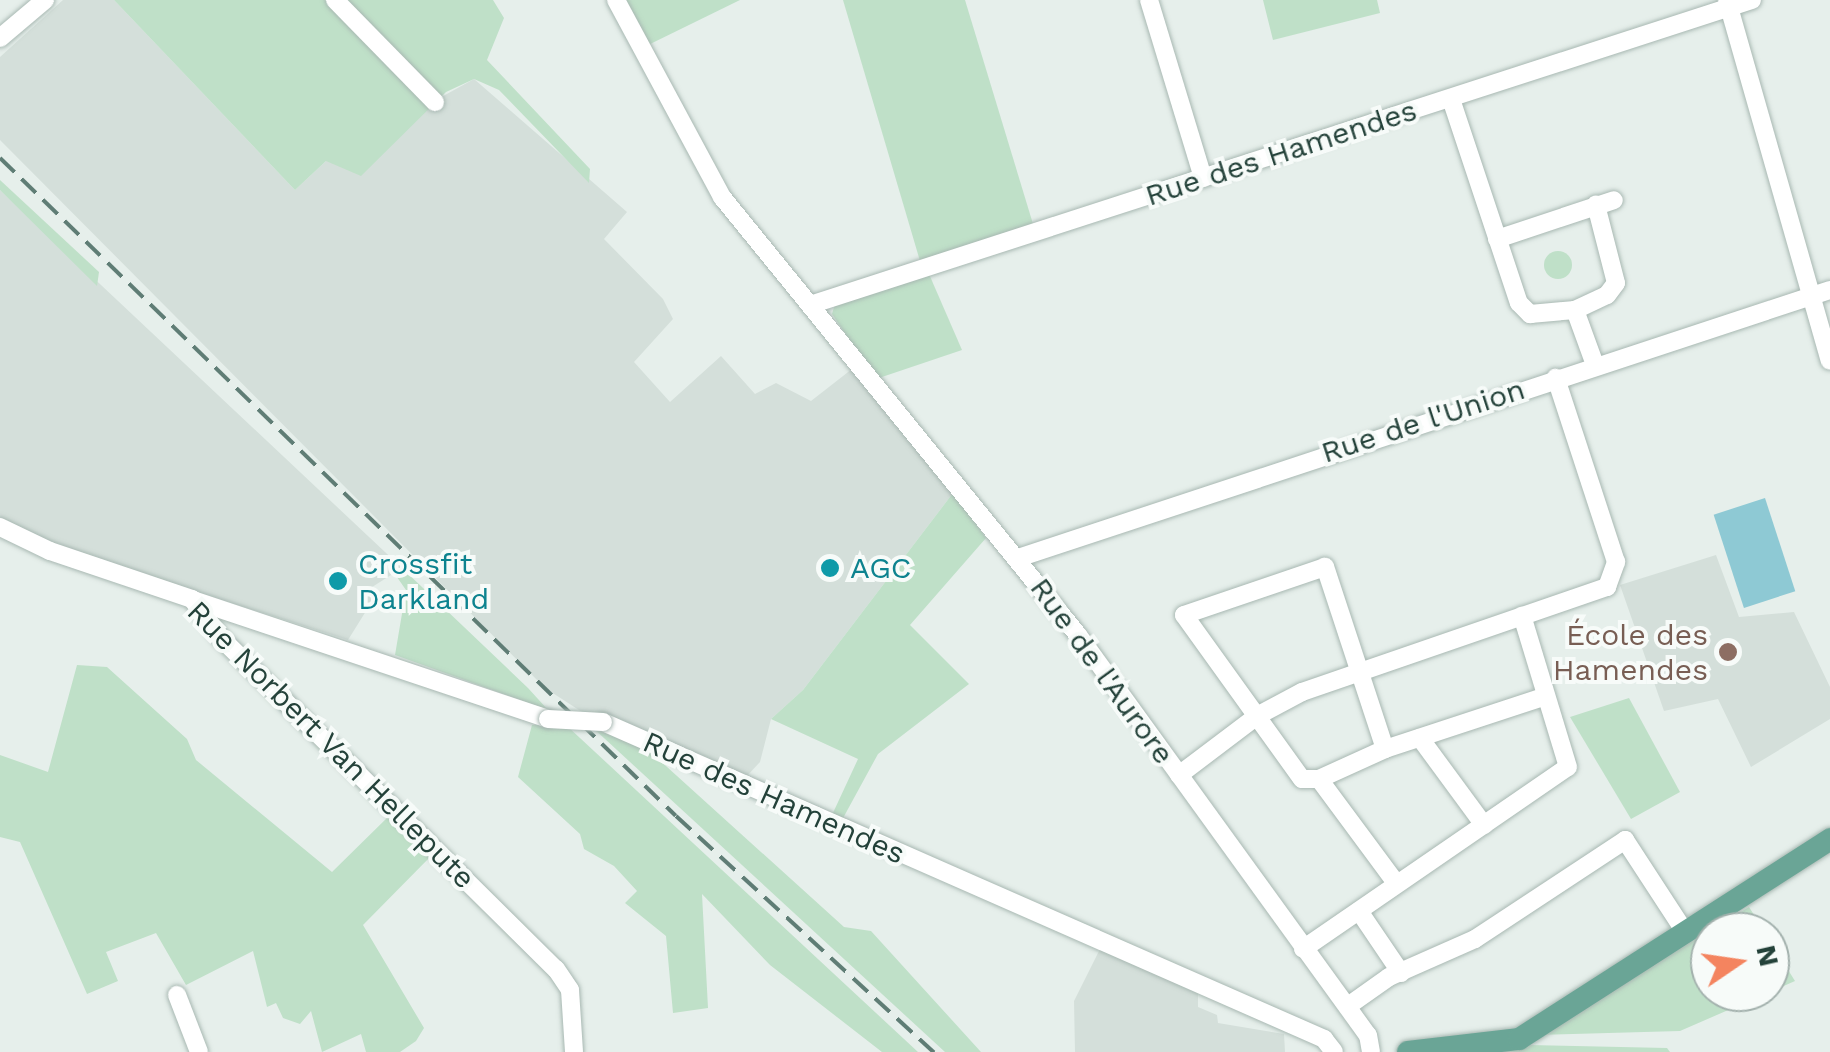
<!DOCTYPE html>
<html>
<head>
<meta charset="utf-8">
<style>
  body { margin:0 }
  #map { position:relative; width:1830px; height:1052px; overflow:hidden; background:#e6efeb; font-family:"Work Sans",sans-serif }
  div>[style] { position:absolute }
  [style*='--x'] { left:calc(var(--x)*1px); top:calc(var(--y)*1px); width:calc(var(--w)*1px); rotate:calc(var(--a)*1deg) }
  .built>* { inset:0; background:#d4dfda }
  .green>* { inset:0; background:#bfe0c8 }
  .round { border-radius:50% }
  .water>* { inset:0; background:#8ec9d4; transform-origin:0 0 }
  .roads { filter:drop-shadow(0 0 2px #a8b8b2) drop-shadow(0 0 2px #a8b8b2) }
  .minor>* { height:18px; margin:-9px; padding:0 9px; transform-origin:9px; border-radius:9px; background:#fff }
  .major>* { height:22px; margin:-11px; padding:0 11px; transform-origin:11px; border-radius:11px; background:#6aa596 }
  .rail>* { height:4px; margin-top:-2px; transform-origin:0; background:repeating-linear-gradient(90deg,#5f7d75 0 20px,transparent 0 30px) }
  .bridges { filter:drop-shadow(0 0 2px #a8b8b2) drop-shadow(0 0 2px #a8b8b2) }
  .minor-bridge>* { height:18px; margin:-9px; padding:0 9px; transform-origin:9px; border-radius:9px; background:#fff }
  .dots>* { width:28px; height:28px; translate:-50% -50%; box-sizing:border-box; border:5px solid #f7fbf9; border-radius:50% }
  span { translate:-50% -50%; white-space:nowrap; text-align:center; line-height:1.15; -webkit-text-stroke:8px #f7fbf9; paint-order:stroke }
  .street-label { font-size:30px; color:#24423a }
  .culture-label { font-size:30px; color:#0d838f }
  .left { translate:0 -50%; text-align:left }
  .education-label { font-size:30px; color:#785e54 }
  .right { translate:-100% -50%; text-align:right }
  .north { position:absolute; left:1690px; top:912px; width:100px; height:100px; box-sizing:border-box; background:#f7fbf9; border:2px solid #a3b1ad; border-radius:50%; rotate:77deg; font-size:28px; font-weight:700; line-height:40px; text-align:center; color:#24423a }
  .north::after { content:''; display:block; margin:auto; width:35px; height:45px; background:#f4845f; clip-path:polygon(50% 0,100% 100%,50% 72%,0 100%) }
</style>
</head>
<body>
<div id="map">
  <div class="built">
    <div style="clip-path:polygon(63px 0,114px 0,295px 190px,326px 161px,474px 79px,627px 212px,604px 239px,663px 299px,673px 319px,634px 362px,670px 402px,721px 356px,755px 394px,776px 383px,811px 401px,852px 369px,953px 493px,803px 690px,771px 719px,760px 762px,745px 778px,582px 712px,545px 688px,0 140px,0 57px)"></div>
    <div style="clip-path:polygon(0 190px,402px 568px,369px 589px,376px 595px,348px 640px,65px 550px,0 517px)"></div>
    <div style="clip-path:polygon(1716px 555px,1739px 617px,1794px 612px,1830px 687px,1830px 719px,1751px 767px,1718px 699px,1664px 711px,1620px 585px)"></div>
    <div style="clip-path:polygon(1101px 947px,1198px 993px,1198px 1007px,1217px 1015px,1218px 1023px,1284px 1034px,1285px 1052px,1075px 1052px,1074px 1001px)"></div>
  </div>
  <div class="green">
    <div style="clip-path:polygon(114px 0,493px 0,504px 18px,487px 60px,590px 169px,589px 183px,499px 90px,474px 79px,446px 92px,361px 176px,326px 161px,295px 190px)"></div>
    <div style="clip-path:polygon(616px 0,740px 0,642px 48px)"></div>
    <div style="clip-path:polygon(843px 0,965px 0,1033px 224px,920px 261px)"></div>
    <div style="clip-path:polygon(1263px 0,1377px 0,1380px 13px,1273px 40px)"></div>
    <div style="clip-path:polygon(0 180px,99px 272px,97px 286px,0 190px)"></div>
    <div class="round" style="left:1544px;top:251px;width:28px;height:28px"></div>
    <div style="clip-path:polygon(929px 274px,962px 350px,876px 379px,832px 314px,835px 304px)"></div>
    <div style="clip-path:polygon(953px 493px,986px 538px,910px 625px,969px 684px,878px 754px,842px 820px,832px 815px,858px 759px,771px 719px,803px 690px)"></div>
    <div style="clip-path:polygon(402px 568px,528px 688px,548px 710px,395px 655px,406px 590px,392px 570px)"></div>
    <div style="clip-path:polygon(77px 665px,107px 667px,187px 739px,196px 760px,332px 872px,391px 814px,433px 854px,363px 925px,424px 1028px,416px 1041px,400px 1052px,366px 1052px,361px 1034px,322px 1052px,311px 1011px,300px 1024px,283px 1018px,276px 1003px,267px 1007px,253px 951px,186px 985px,156px 933px,106px 952px,118px 981px,87px 994px,20px 842px,0 837px,0 755px,48px 772px)"></div>
    <div style="clip-path:polygon(1629px 698px,1680px 792px,1631px 819px,1570px 717px)"></div>
    <div style="clip-path:polygon(532px 725px,566px 725px,918px 1052px,882px 1052px,770px 965px,702px 894px,708px 1008px,673px 1013px,666px 936px,625px 903px,637px 891px,614px 866px,584px 849px,580px 834px,518px 777px)"></div>
    <div style="clip-path:polygon(592px 727px,635px 738px,844px 927px,871px 931px,981px 1052px,945px 1052px)"></div>
    <div style="clip-path:polygon(1749px 907px,1765px 932px,1710px 932px,1710px 992px,1770px 992px,1770px 941px,1795px 981px,1680px 1031px,1537px 1035px)"></div>
    <div style="clip-path:polygon(1529px 1045px,1667px 1048px,1670px 1052px,1469px 1052px)"></div>
  </div>
  <div class="water">
    <div style="left:1765px;top:498px;width:98px;height:54px;rotate:72deg"></div>
  </div>
  <div class="roads">
    <div class="minor">
      <div style="--x:335;--y:0;--w:143;--a:45.6"></div>
      <div style="--x:616;--y:0;--w:224;--a:61.7"></div>
      <div style="--x:722;--y:197;--w:564;--a:50.9"></div>
      <div style="--x:1078;--y:635;--w:494;--a:54.1"></div>
      <div style="--x:1368;--y:1035;--w:17;--a:80"></div>
      <div style="--x:1149;--y:0;--w:186;--a:73.1"></div>
      <div style="--x:1727;--y:0;--w:375;--a:74.1"></div>
      <div style="--x:0;--y:38;--w:59;--a:-40.2"></div>
      <div style="--x:1451;--y:99;--w:215;--a:71.6"></div>
      <div style="--x:1519;--y:303;--w:16;--a:45"></div>
      <div style="--x:1530;--y:314;--w:45;--a:-5.1"></div>
      <div style="--x:1575;--y:310;--w:35;--a:-25"></div>
      <div style="--x:1607;--y:295;--w:15;--a:-53"></div>
      <div style="--x:1616;--y:283;--w:81;--a:-104.4"></div>
      <div style="--x:1497;--y:239;--w:123;--a:-18.4"></div>
      <div style="--x:810;--y:305;--w:990;--a:-17.94"></div>
      <div style="--x:1575;--y:310;--w:59;--a:70"></div>
      <div style="--x:0;--y:527;--w:55;--a:25.6"></div>
      <div style="--x:50;--y:551;--w:150;--a:18.7"></div>
      <div style="--x:192;--y:599;--w:49;--a:53.4"></div>
      <div style="--x:221;--y:638;--w:471;--a:44.7"></div>
      <div style="--x:556;--y:969;--w:25;--a:56"></div>
      <div style="--x:570;--y:990;--w:62;--a:86.3"></div>
      <div style="--x:1018;--y:558;--w:855;--a:-18.27"></div>
      <div style="--x:193;--y:600;--w:374;--a:18.5"></div>
      <div style="--x:603;--y:722;--w:788;--a:23.73"></div>
      <div style="--x:1324;--y:1039;--w:16;--a:52"></div>
      <div style="--x:1420;--y:738;--w:108;--a:53.7"></div>
      <div style="--x:1385;--y:749;--w:192;--a:-108.2"></div>
      <div style="--x:1325;--y:567;--w:149;--a:161.2"></div>
      <div style="--x:1184;--y:615;--w:202;--a:54.3"></div>
      <div style="--x:1302;--y:779;--w:17;--a:0"></div>
      <div style="--x:1319;--y:779;--w:72;--a:-24.4"></div>
      <div style="--x:1385;--y:749;--w:169;--a:-18.2"></div>
      <div style="--x:1179;--y:775;--w:98;--a:-37.1"></div>
      <div style="--x:1257;--y:716;--w:51;--a:-28.1"></div>
      <div style="--x:1302;--y:692;--w:323;--a:-19"></div>
      <div style="--x:1607;--y:587;--w:27;--a:-70"></div>
      <div style="--x:1616;--y:562;--w:194;--a:-108.1"></div>
      <div style="--x:1319;--y:779;--w:129;--a:53.5"></div>
      <div style="--x:1359;--y:911;--w:75;--a:55.9"></div>
      <div style="--x:1303;--y:949;--w:321;--a:-34.5"></div>
      <div style="--x:1568;--y:767;--w:158;--a:-106.9"></div>
      <div style="--x:177;--y:995;--w:61;--a:68.9"></div>
      <div style="--x:1348;--y:1006;--w:50;--a:-35.3"></div>
      <div style="--x:1389;--y:977;--w:94;--a:-23.8"></div>
      <div style="--x:1475;--y:939;--w:180;--a:-33.4"></div>
      <div style="--x:1625;--y:840;--w:110;--a:56.9"></div>
    </div>
    <div class="major">
      <div style="--x:1408;--y:1052;--w:112;--a:-6.7"></div>
      <div style="--x:1519;--y:1039;--w:370;--a:-32.7"></div>
    </div>
  </div>
  <div class="rail">
    <div style="--x:0;--y:158;--w:943;--a:44.23"></div>
    <div style="--x:676;--y:816;--w:350;--a:42.5"></div>
  </div>
  <div class="bridges">
    <div class="minor-bridge">
      <div style="--x:548;--y:719;--w:55;--a:3.1"></div>
    </div>
  </div>
  <div class="dots">
    <div style="left:830px;top:568px;background:#0f9aa8"></div>
    <div style="left:338px;top:581px;background:#0f9aa8"></div>
    <div style="left:1728px;top:652px;background:#8d6e63"></div>
  </div>
  <div class="street-label">
    <span style="left:1281px;top:153px;rotate:-18deg">Rue des Hamendes</span>
    <span style="left:1423px;top:421px;rotate:-18deg">Rue de l'Union</span>
    <span style="left:1102px;top:671px;rotate:54deg">Rue de l'Aurore</span>
    <span style="left:331px;top:745px;rotate:45deg">Rue Norbert Van Hellepute</span>
    <span style="left:774px;top:798px;rotate:24deg">Rue des Hamendes</span>
  </div>
  <div class="culture-label">
    <span class="left" style="left:358px;top:581px">Crossfit<br>Darkland</span>
    <span class="left" style="left:850px;top:568px">AGC</span>
  </div>
  <div class="education-label">
    <span class="right" style="left:1708px;top:652px">École des<br>Hamendes</span>
  </div>
  <div class="north">N</div>
</div>
</body>
</html>
